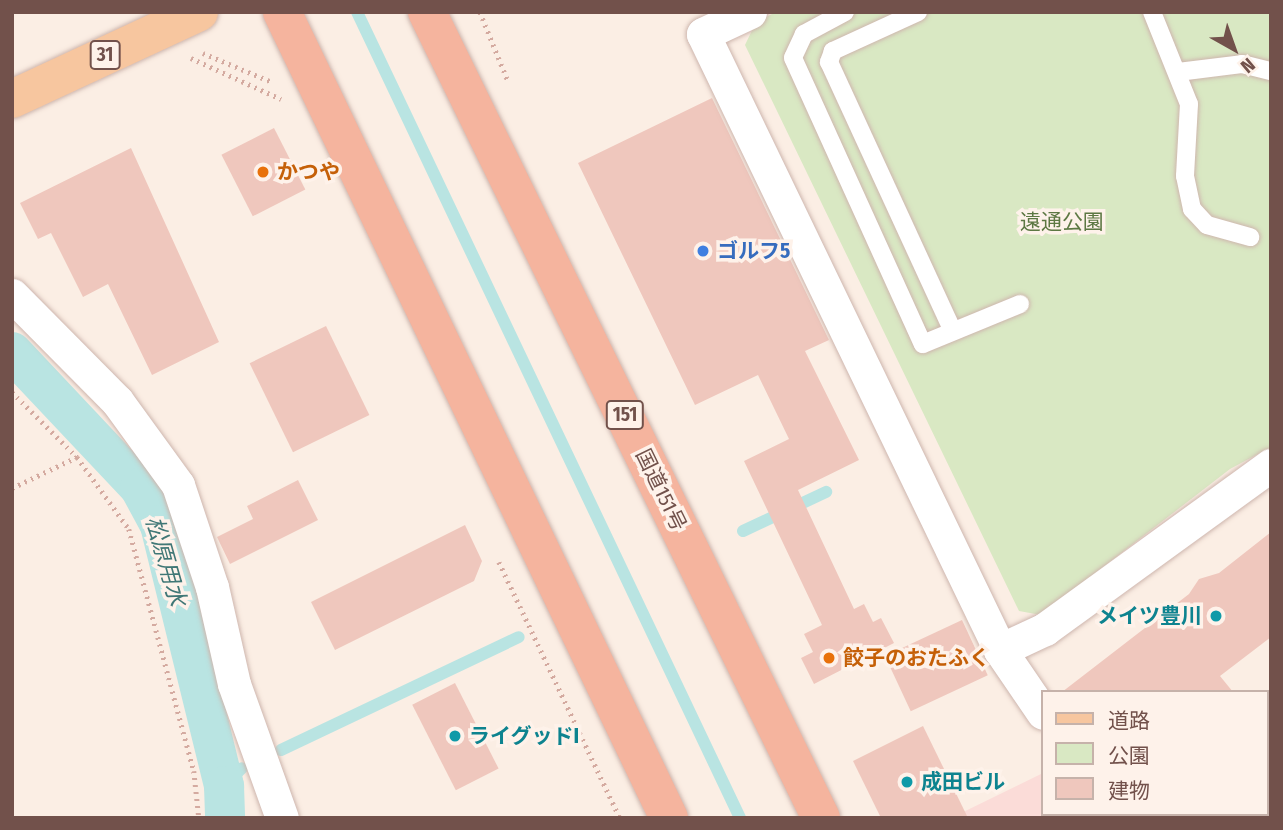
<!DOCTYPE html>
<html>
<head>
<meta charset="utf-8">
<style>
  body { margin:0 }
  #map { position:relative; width:1283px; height:830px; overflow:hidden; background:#fbeee4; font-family:"Fira Sans Condensed","Noto Sans JP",sans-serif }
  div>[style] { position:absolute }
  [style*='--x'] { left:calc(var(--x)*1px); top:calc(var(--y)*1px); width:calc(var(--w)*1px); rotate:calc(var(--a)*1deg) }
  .commercial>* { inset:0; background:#fbdcd8 }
  .green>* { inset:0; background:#d9e8c3 }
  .stream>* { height:12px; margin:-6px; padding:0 6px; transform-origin:6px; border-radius:6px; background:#b9e4e2 }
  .canal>* { height:40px; margin:-20px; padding:0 20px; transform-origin:20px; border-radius:20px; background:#b9e4e2 }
  .building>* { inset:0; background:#efc7bd; transform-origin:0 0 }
  .path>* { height:4.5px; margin-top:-2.25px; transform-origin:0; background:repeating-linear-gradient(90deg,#d4aaa0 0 2px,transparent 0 7px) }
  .roads { filter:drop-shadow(0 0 2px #ceb6ae) drop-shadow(0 0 2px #ceb6ae) }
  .service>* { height:18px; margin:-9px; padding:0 9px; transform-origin:9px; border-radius:9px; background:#fff }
  .minor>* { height:33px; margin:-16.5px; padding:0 16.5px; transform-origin:16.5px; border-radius:16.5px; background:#fff }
  .primary>* { height:38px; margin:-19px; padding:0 19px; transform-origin:19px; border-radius:19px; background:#f7c69f }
  .trunk>* { height:38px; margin:-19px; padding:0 19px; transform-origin:19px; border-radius:19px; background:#f5b49e }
  .dots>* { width:19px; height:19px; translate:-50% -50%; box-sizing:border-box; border:4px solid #fef2ea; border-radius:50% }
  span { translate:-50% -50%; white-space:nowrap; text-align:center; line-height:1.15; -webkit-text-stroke:7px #fef2ea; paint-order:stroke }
  .shield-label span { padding:2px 5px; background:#fef2ea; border:2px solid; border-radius:5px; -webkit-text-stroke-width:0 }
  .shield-label { font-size:19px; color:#72514b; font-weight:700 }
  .food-label { font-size:21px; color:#c56008; font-weight:700 }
  .left { translate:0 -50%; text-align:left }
  .park-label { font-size:21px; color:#5d7843 }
  .shop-label { font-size:21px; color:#366cbe; font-weight:700 }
  .street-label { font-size:21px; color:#72514b }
  .culture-label { font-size:21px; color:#0d838f; font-weight:700 }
  .right { translate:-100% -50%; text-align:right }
  .water-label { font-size:23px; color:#407776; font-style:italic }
  .frame { position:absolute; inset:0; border:14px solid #72514b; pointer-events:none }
  .legend { position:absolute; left:1041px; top:690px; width:228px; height:126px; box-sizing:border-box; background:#fef2ea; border:2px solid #c6b2aa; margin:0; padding:9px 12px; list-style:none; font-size:21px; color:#72514b }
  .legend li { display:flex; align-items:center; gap:14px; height:35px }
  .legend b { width:35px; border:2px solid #c6b2aa }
  .north { position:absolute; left:1199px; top:14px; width:70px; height:70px; -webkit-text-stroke:5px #fef2ea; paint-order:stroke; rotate:140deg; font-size:19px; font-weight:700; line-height:28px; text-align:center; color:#72514b }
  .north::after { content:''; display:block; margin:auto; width:24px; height:32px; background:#72514b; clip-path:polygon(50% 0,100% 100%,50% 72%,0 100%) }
</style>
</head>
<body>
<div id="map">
  <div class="commercial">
    <div style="clip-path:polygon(1043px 773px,1043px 814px,1099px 818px,951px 818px)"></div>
  </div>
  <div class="green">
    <div style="clip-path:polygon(776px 12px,1271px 12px,1271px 447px,1230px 469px,1041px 615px,1019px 611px,745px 45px,756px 22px)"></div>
  </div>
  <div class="stream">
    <div style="--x:357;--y:12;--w:892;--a:64.58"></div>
    <div style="--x:743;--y:531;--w:92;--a:-25.2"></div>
    <div style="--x:281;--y:750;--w:263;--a:-25.4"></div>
    <div style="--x:224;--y:786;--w:25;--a:-45"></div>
  </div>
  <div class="canal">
    <div style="--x:12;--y:352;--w:187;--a:46.7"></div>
    <div style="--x:140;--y:488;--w:42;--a:61.6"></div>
    <div style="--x:160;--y:525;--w:269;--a:76.2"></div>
    <div style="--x:224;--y:786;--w:32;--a:88"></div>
  </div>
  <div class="building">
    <div style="clip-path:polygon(712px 98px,829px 340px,805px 351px,859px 460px,798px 490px,854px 609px,864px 604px,873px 622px,881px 618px,894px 643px,814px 684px,801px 658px,813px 652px,804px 634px,822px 625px,744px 461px,789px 439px,758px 375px,695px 405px,578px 163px)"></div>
    <div style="left:274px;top:128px;width:69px;height:59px;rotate:63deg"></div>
    <div style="clip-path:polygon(131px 148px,219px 342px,152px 375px,108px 284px,83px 297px,51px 233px,38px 239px,20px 203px)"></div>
    <div style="left:326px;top:326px;width:99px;height:85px;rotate:64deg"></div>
    <div style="clip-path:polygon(298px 480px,318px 520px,230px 564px,217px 537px,253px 519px,247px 506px)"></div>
    <div style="clip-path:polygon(465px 525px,482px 561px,474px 581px,335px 650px,311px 602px)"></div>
    <div style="clip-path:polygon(1271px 532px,1271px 637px,1220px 676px,1233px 692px,1062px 692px,1189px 594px,1199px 579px,1219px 573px)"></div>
    <div style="left:962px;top:620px;width:61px;height:85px;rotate:65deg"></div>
    <div style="left:455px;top:683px;width:96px;height:48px;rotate:63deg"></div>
    <div style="clip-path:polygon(923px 726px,968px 818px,881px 818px,853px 761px)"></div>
  </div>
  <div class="path">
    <div style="--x:480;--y:12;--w:74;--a:67.9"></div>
    <div style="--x:203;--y:53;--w:75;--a:22.8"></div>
    <div style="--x:191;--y:58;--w:99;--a:24.5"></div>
    <div style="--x:12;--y:392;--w:92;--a:45"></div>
    <div style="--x:77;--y:457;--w:89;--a:54.2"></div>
    <div style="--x:129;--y:529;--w:251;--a:75"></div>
    <div style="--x:194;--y:771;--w:47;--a:83.9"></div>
    <div style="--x:12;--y:488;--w:72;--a:-25.5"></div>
    <div style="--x:499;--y:562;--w:283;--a:64.7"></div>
  </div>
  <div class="roads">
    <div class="service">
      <div style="--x:845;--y:12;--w:47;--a:151.8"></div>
      <div style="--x:804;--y:34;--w:26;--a:115"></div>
      <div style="--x:793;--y:58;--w:314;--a:65.6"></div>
      <div style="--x:923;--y:344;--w:105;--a:-22.4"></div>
      <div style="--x:918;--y:12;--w:94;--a:155.4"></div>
      <div style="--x:833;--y:51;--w:12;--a:110"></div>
      <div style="--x:829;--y:62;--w:296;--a:65.3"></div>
      <div style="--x:1152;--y:12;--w:99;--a:68.1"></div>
      <div style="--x:1189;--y:104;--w:72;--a:93.2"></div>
      <div style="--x:1185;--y:176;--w:34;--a:78"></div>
      <div style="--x:1192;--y:209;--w:22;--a:47"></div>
      <div style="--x:1207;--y:225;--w:45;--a:15.6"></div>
      <div style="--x:1178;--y:72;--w:64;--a:-7.1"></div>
      <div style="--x:1242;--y:64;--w:30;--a:14"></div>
    </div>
    <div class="minor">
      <div style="--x:750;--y:12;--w:52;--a:154.9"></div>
      <div style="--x:703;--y:34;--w:684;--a:64.26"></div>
      <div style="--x:1000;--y:650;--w:76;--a:55.7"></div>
      <div style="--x:12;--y:295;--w:149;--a:45.3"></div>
      <div style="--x:117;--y:401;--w:104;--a:54"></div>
      <div style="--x:178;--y:485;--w:108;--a:71.6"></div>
      <div style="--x:212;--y:587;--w:99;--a:77.2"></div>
      <div style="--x:234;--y:684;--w:142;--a:70.3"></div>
      <div style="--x:1000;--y:650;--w:50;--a:-25"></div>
      <div style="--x:1045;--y:629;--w:279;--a:-36"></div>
      <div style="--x:1117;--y:814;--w:5;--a:53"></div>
    </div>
    <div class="primary">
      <div style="--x:12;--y:99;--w:206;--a:-24.9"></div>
    </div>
    <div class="trunk">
      <div style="--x:282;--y:12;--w:894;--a:64.35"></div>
      <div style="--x:427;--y:12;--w:897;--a:63.95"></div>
    </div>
  </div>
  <div class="dots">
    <div style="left:263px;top:172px;background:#e8710a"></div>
    <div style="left:703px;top:251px;background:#3f7fe0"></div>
    <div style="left:1216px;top:616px;background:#0f9aa8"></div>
    <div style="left:829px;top:658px;background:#e8710a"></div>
    <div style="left:455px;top:736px;background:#0f9aa8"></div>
    <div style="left:907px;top:782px;background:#0f9aa8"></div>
  </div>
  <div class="shield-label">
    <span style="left:105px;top:55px">31</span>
    <span style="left:625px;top:415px">151</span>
  </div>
  <div class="food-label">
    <span class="left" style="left:277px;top:172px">かつや</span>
    <span class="left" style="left:843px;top:658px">餃子のおたふく</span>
  </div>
  <div class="park-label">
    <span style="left:1062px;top:222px">遠通公園</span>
  </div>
  <div class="shop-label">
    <span class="left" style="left:717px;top:251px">ゴルフ5</span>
  </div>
  <div class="street-label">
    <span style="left:661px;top:490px;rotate:64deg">国道151号</span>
  </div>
  <div class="culture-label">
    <span class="right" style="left:1202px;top:616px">メイツ豊川</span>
    <span class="left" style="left:469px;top:736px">ライグッドI</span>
    <span class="left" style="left:921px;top:782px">成田ビル</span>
  </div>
  <div class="water-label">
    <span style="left:166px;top:561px;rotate:74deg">松原用水</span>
  </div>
  <div class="frame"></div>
  <ul class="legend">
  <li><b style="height:9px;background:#f7c69f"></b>道路</li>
  <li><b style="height:19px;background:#d9e8c3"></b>公園</li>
  <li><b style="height:19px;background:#efc7bd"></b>建物</li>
  </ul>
  <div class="north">N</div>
</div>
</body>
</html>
